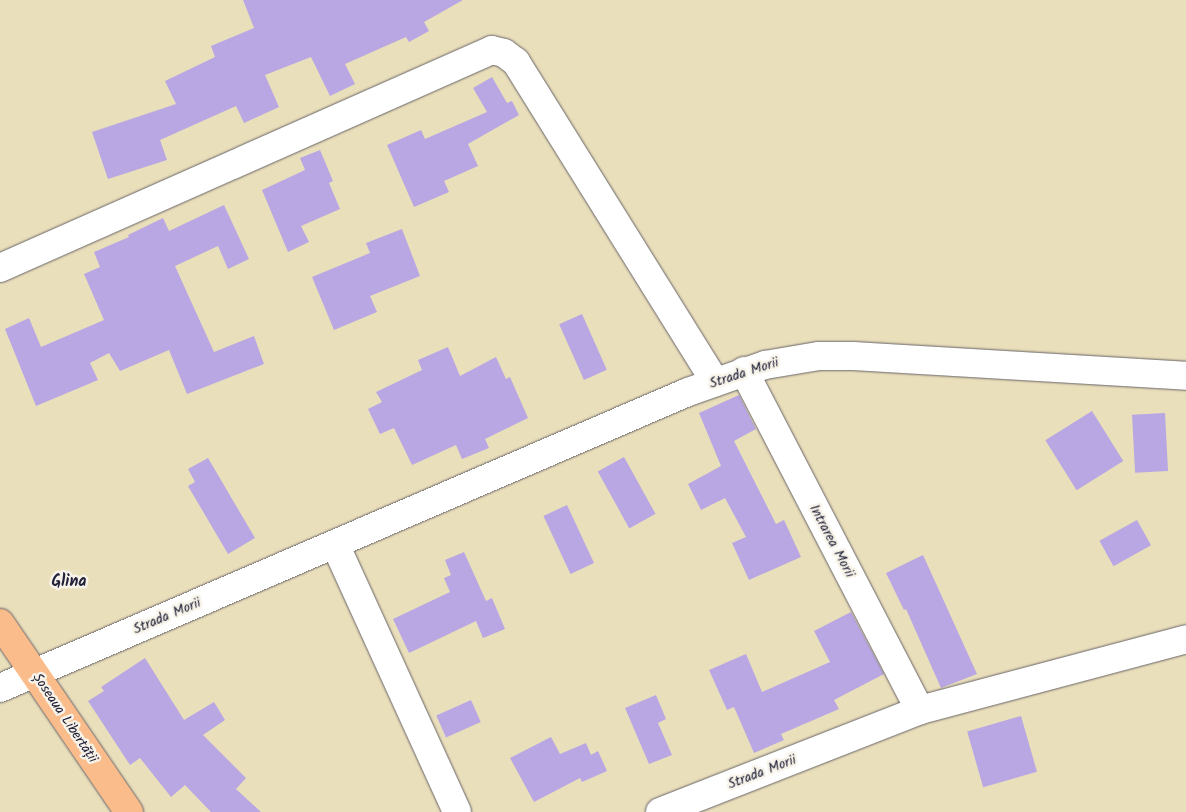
<!DOCTYPE html>
<html>
<head>
<meta charset="utf-8">
<style>
  body { margin:0 }
  #map { position:relative; width:1186px; height:812px; overflow:hidden; background:#eadfbb; font-family:Kalam,sans-serif }
  div>[style] { position:absolute }
  [style*='--x'] { left:calc(var(--x)*1px); top:calc(var(--y)*1px); width:calc(var(--w)*1px); rotate:calc(var(--a)*1deg) }
  .building>* { inset:0; background:#b8a7e3; transform-origin:0 0 }
  .roads { filter:drop-shadow(0 0 1px #686468) drop-shadow(0 0 1px #686468) }
  .minor>* { height:28px; margin:-14px; padding:0 14px; transform-origin:14px; border-radius:14px; background:#fff }
  .major>* { height:28px; margin:-14px; padding:0 14px; transform-origin:14px; border-radius:14px; background:#fabc8b }
  span { translate:-50% -50%; white-space:nowrap; text-align:center; line-height:1.15; -webkit-text-stroke:5px #f7f3e8; paint-order:stroke }
  .street-label { font-size:14px; color:#22223b }
  .quarter-label { font-size:16px; color:#22223b; font-weight:700 }
</style>
</head>
<body>
<div id="map">
  <div class="building">
    <div style="clip-path:polygon(243px 0,463px 0,424px 22px,429px 31px,409px 42px,406px 37px,345px 64px,355px 84px,330px 96px,311px 57px,265px 75px,279px 107px,244px 123px,236px 106px,160px 140px,167px 160px,108px 179px,92px 132px,176px 104px,165px 81px,215px 57px,211px 46px,254px 28px)"></div>
    <div style="clip-path:polygon(492px 77px,507px 103px,512px 101px,519px 115px,468px 144px,478px 166px,444px 181px,449px 192px,414px 207px,387px 145px,421px 130px,425px 139px,487px 112px,473px 88px)"></div>
    <div style="clip-path:polygon(320px 150px,333px 181px,329px 183px,340px 209px,301px 226px,309px 242px,288px 252px,262px 190px,305px 170px,300px 158px)"></div>
    <div style="clip-path:polygon(224px 205px,249px 259px,228px 269px,218px 246px,175px 266px,214px 352px,254px 336px,264px 364px,187px 394px,169px 350px,120px 371px,109px 353px,90px 363px,98px 380px,36px 406px,5px 329px,29px 318px,41px 347px,104px 320px,84px 274px,100px 267px,94px 252px,129px 237px,128px 235px,163px 218px,169px 231px)"></div>
    <div style="clip-path:polygon(402px 229px,420px 276px,370px 296px,377px 312px,334px 330px,312px 277px,370px 253px,366px 243px)"></div>
    <div style="left:582px;top:314px;width:61px;height:25px;rotate:66deg"></div>
    <div style="clip-path:polygon(448px 347px,460px 376px,496px 357px,506px 379px,510px 377px,528px 418px,485px 439px,489px 448px,462px 459px,456px 445px,412px 465px,394px 428px,380px 434px,368px 409px,382px 402px,376px 392px,422px 370px,418px 360px)"></div>
    <div style="clip-path:polygon(739px 395px,756px 429px,734px 441px,776px 524px,784px 520px,801px 557px,749px 580px,732px 543px,746px 537px,725px 498px,701px 510px,688px 484px,721px 466px,699px 413px)"></div>
    <div style="left:1092px;top:411px;width:59px;height:55px;rotate:58deg"></div>
    <div style="left:1165px;top:413px;width:58px;height:33px;rotate:87deg"></div>
    <div style="left:624px;top:457px;width:65px;height:30px;rotate:61deg"></div>
    <div style="clip-path:polygon(208px 458px,255px 538px,228px 554px,188px 486px,195px 482px,188px 469px)"></div>
    <div style="left:567px;top:505px;width:64px;height:26px;rotate:65deg"></div>
    <div style="left:1137px;top:520px;width:29px;height:43px;rotate:61deg"></div>
    <div style="clip-path:polygon(464px 552px,486px 601px,492px 598px,505px 629px,483px 638px,476px 621px,409px 653px,393px 619px,450px 592px,444px 578px,451px 575px,445px 560px)"></div>
    <div style="clip-path:polygon(923px 555px,977px 674px,941px 688px,906px 609px,904px 610px,886px 573px)"></div>
    <div style="clip-path:polygon(851px 612px,884px 674px,834px 700px,839px 709px,781px 734px,784px 740px,754px 753px,734px 707px,727px 710px,709px 670px,746px 654px,762px 692px,830px 662px,814px 631px)"></div>
    <div style="clip-path:polygon(145px 658px,184px 720px,214px 702px,225px 720px,203px 735px,246px 778px,236px 789px,261px 812px,211px 812px,185px 785px,171px 797px,140px 758px,130px 765px,88px 701px,104px 691px,101px 687px)"></div>
    <div style="clip-path:polygon(656px 695px,666px 719px,658px 723px,672px 755px,649px 764px,625px 708px)"></div>
    <div style="left:471px;top:700px;width:24px;height:38px;rotate:66deg"></div>
    <div style="left:1021px;top:716px;width:58px;height:56px;rotate:74deg"></div>
    <div style="clip-path:polygon(551px 737px,560px 754px,586px 743px,591px 755px,598px 751px,607px 771px,582px 782px,580px 778px,534px 802px,510px 758px)"></div>
  </div>
  <div class="roads">
    <div class="minor">
      <div style="--x:0;--y:268;--w:538;--a:-23.9"></div>
      <div style="--x:492;--y:50;--w:12;--a:14"></div>
      <div style="--x:504;--y:53;--w:15;--a:37"></div>
      <div style="--x:516;--y:62;--w:377;--a:58.1"></div>
      <div style="--x:744;--y:371;--w:382;--a:62.6"></div>
      <div style="--x:335;--y:544;--w:294;--a:65.5"></div>
      <div style="--x:0;--y:688;--w:749;--a:-23.28"></div>
      <div style="--x:688;--y:392;--w:82;--a:-19.3"></div>
      <div style="--x:765;--y:365;--w:55;--a:-9.5"></div>
      <div style="--x:819;--y:356;--w:34;--a:0"></div>
      <div style="--x:853;--y:356;--w:334;--a:3.4"></div>
      <div style="--x:660;--y:812;--w:279;--a:-21.4"></div>
      <div style="--x:920;--y:710;--w:275;--a:-14.9"></div>
    </div>
    <div class="major">
      <div style="--x:0;--y:623;--w:229;--a:55.7"></div>
    </div>
  </div>
  <div class="street-label">
    <span style="left:744px;top:373px;rotate:-18deg">Strada Morii</span>
    <span style="left:832px;top:541px;rotate:62deg">Intrarea Morii</span>
    <span style="left:167px;top:616px;rotate:-23deg">Strada Morii</span>
    <span style="left:65px;top:718px;rotate:56deg">Șoseaua Libertății</span>
    <span style="left:762px;top:772px;rotate:-21deg">Strada Morii</span>
  </div>
  <div class="quarter-label">
    <span style="left:69px;top:582px">Glina</span>
  </div>
</div>
</body>
</html>
